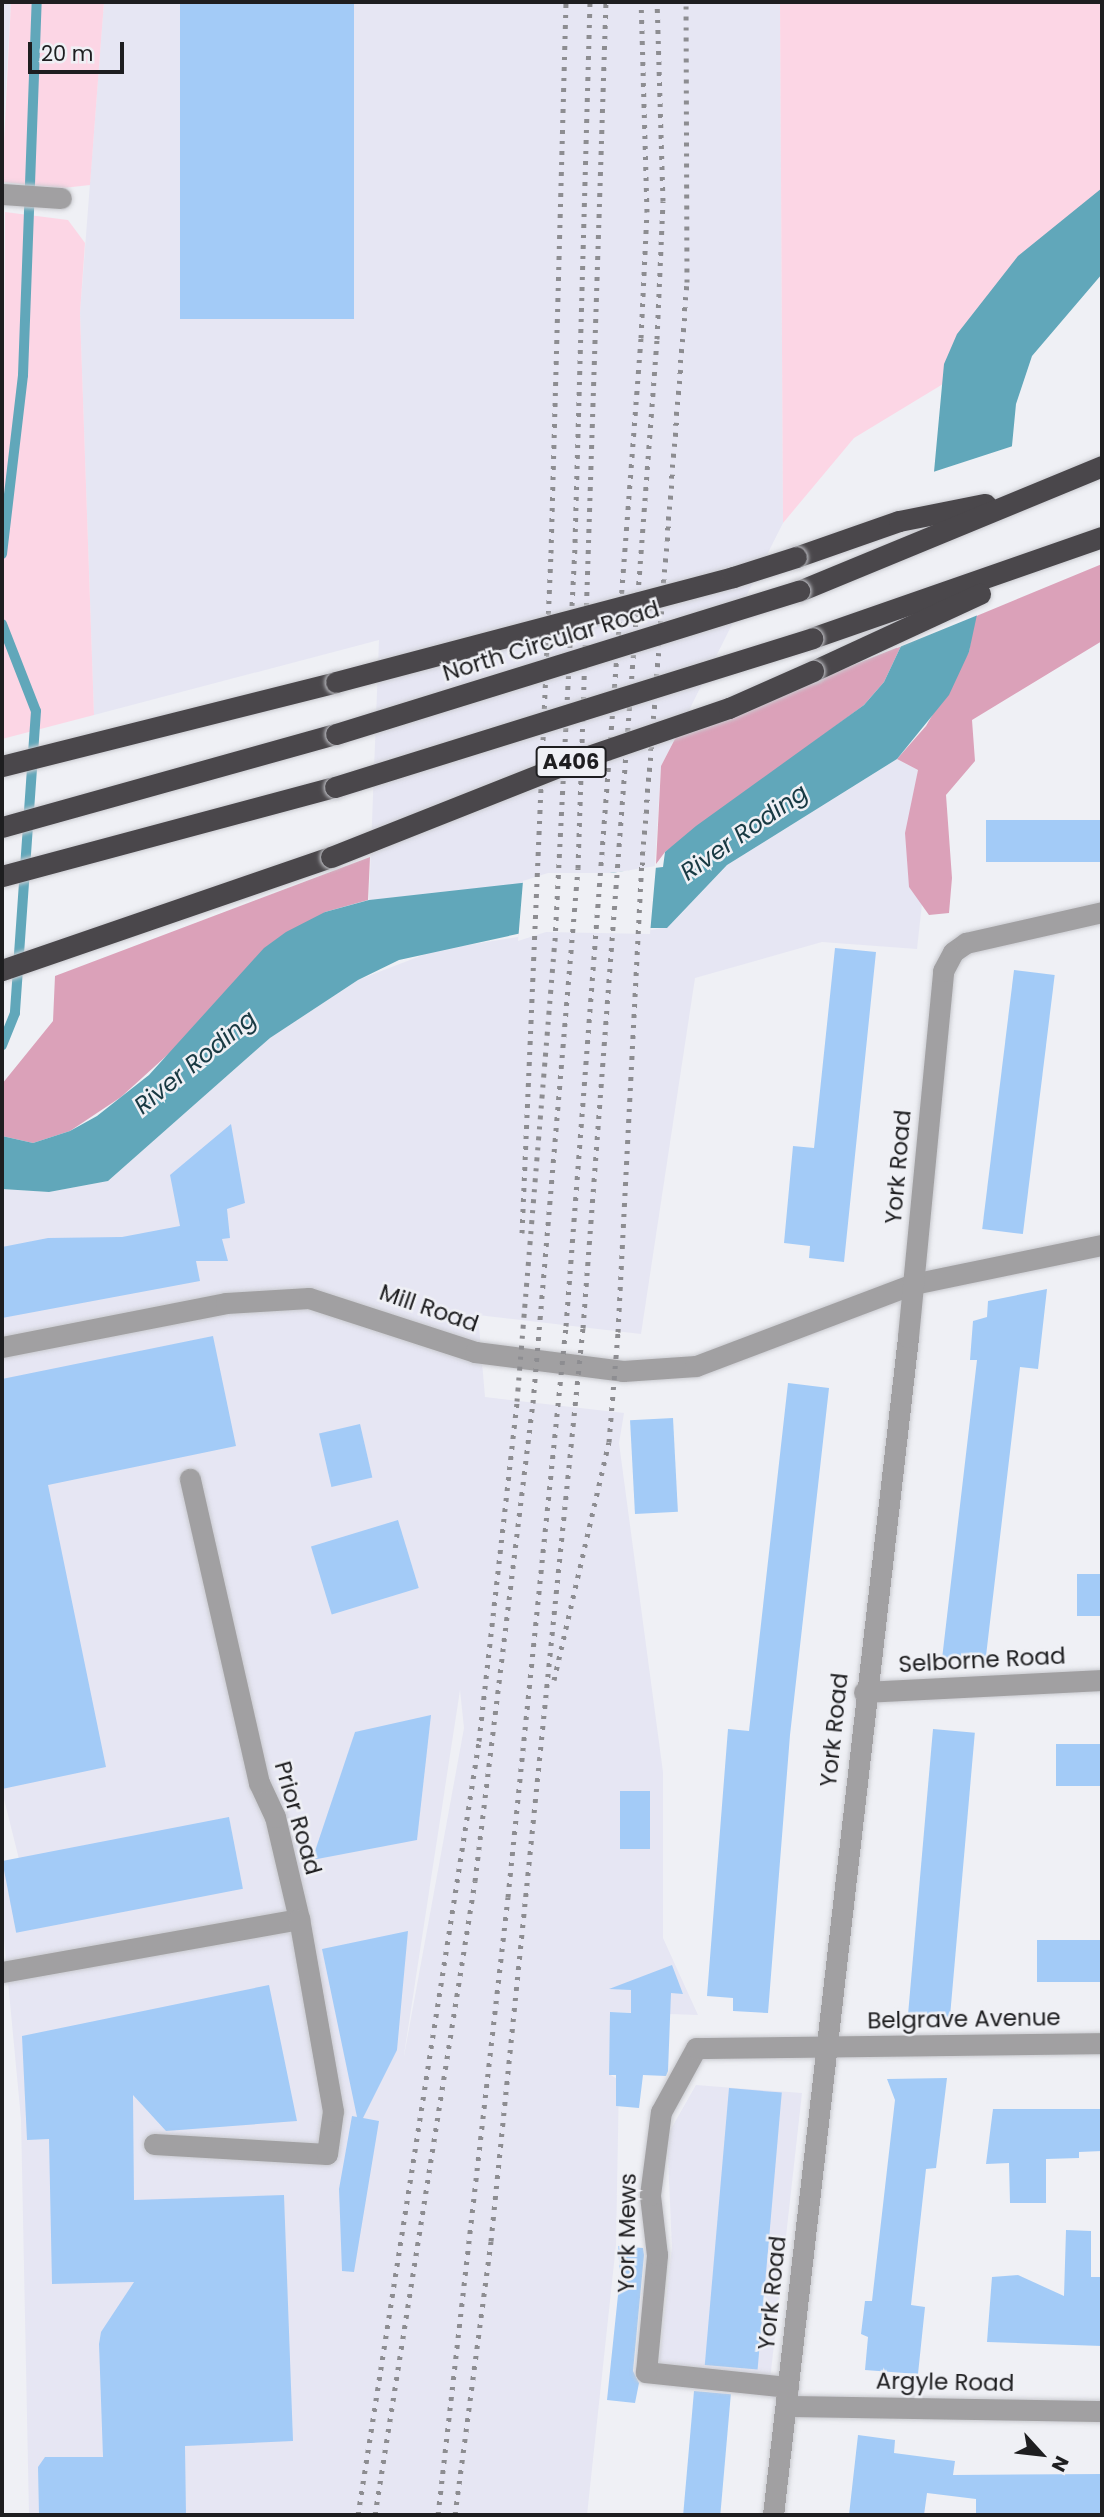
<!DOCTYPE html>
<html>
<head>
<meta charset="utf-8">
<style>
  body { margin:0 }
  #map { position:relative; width:1104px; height:2517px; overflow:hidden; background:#eff0f5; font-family:Poppins,sans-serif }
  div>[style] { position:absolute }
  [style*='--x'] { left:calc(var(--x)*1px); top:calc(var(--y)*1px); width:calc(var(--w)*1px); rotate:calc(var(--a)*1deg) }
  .built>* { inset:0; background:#e6e6f3 }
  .green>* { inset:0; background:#fcd6e5 }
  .forest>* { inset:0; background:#dba1b9 }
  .water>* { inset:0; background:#61a7ba }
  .pier>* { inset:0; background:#eff0f5 }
  .stream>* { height:10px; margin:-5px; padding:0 5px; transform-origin:5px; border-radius:5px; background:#61a7ba }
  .building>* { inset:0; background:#a3cbf7; transform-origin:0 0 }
  .roads { filter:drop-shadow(0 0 2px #c9cacf) drop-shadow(0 0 2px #c9cacf) }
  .minor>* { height:21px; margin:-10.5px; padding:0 10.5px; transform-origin:10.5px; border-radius:10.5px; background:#a1a0a2 }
  .highway>* { height:21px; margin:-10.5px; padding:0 10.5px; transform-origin:10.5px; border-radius:10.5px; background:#4a474b }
  .rail>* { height:5px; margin-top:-2.5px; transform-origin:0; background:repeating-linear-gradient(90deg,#8d8d91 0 3.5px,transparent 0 10.5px) }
  .bridges { filter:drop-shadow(0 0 2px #c9cacf) drop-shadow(0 0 2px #c9cacf) }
  .highway-bridge>* { height:21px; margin:-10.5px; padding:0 10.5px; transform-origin:10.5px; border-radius:10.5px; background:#4a474b }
  span { translate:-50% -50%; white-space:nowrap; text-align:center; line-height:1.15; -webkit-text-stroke:5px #eff0f5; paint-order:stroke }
  .shield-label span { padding:2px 5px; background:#eff0f5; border:2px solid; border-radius:5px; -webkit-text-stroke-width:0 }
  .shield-label { font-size:21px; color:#1e1e20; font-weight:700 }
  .street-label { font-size:23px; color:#1e1e20 }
  .water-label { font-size:24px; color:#183942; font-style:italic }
  .frame { position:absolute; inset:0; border:4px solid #1e1e20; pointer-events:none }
  .north { position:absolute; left:1006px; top:2419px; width:70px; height:70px; -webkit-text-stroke:5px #eff0f5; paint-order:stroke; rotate:117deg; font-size:19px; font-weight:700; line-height:28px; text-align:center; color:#1e1e20 }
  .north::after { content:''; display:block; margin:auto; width:24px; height:32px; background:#1e1e20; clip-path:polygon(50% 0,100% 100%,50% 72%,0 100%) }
  .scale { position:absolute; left:28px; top:42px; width:96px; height:32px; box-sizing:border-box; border:4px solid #1e1e20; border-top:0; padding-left:9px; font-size:21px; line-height:24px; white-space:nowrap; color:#1e1e20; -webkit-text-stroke:5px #eff0f5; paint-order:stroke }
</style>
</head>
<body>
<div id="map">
  <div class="built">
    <div style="clip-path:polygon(2px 2px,11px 2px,2px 153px)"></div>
    <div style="clip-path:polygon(evenodd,104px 2px,780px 2px,783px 523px,661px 766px,651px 930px,667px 927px,727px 865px,897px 759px,918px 770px,909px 887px,922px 904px,917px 949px,822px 942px,695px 978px,641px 1334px,478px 1315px,485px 1397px,624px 1413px,619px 1443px,663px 1772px,663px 1938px,698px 2015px,611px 2012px,609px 2074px,619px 2080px,616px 2245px,587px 2515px,29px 2515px,21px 2119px,2px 1918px,2px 1871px,19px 1859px,2px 1791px,2px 1189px,49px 1192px,108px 1181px,270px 1038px,358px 980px,436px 950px,518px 937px,522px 885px,369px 900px,379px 640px,94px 715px,80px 313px,104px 2px,460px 1690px,464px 1728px,404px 2056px,404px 2055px,460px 1690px)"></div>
    <div style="clip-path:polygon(696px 2085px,802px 2093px,770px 2380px,659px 2363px,672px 2247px,667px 2136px)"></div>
  </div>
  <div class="green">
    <div style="clip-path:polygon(11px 2px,104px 2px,90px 185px,63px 188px,2px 182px)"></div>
    <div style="clip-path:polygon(780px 2px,1102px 2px,1102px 274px,1070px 307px,854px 438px,783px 523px)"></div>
    <div style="clip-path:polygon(5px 212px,68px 220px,85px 243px,80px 313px,94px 715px,2px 739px)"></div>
  </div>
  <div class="forest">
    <div style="clip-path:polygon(1102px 564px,1102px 641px,972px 720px,975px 761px,946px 795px,952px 878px,949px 913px,929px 915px,909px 887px,905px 833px,918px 770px,897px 759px,926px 726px,969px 652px,974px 617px)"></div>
    <div style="clip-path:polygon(901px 646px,884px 682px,864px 705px,665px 852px,656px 864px,661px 766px,677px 735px)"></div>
    <div style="clip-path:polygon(370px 857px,368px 900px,325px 912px,121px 1097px,70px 1131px,33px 1143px,2px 1136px,2px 1084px,53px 1021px,55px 976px)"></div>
  </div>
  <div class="water">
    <div style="clip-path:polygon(1102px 188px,1102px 274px,1032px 356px,1016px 404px,1011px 456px,969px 652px,949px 695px,897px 759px,727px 865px,667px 928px,545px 928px,399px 960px,358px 980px,270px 1038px,108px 1181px,49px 1192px,2px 1189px,2px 1136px,33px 1143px,70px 1131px,97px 1116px,149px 1075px,264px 948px,286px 932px,325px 912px,369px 900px,663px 867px,665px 852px,696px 826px,864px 705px,884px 682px,901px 646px,930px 515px,944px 364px,957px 334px,1018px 256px)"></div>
  </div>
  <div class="pier">
    <div style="clip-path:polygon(1016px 445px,978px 615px,897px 648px,927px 515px,930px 473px)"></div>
    <div style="clip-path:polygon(656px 866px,650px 934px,546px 932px,518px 941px,523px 881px,548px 873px,611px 873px)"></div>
  </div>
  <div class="stream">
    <div style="--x:2;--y:554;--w:180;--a:-83.3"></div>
    <div style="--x:23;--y:375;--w:373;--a:-87.9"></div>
    <div style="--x:2;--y:624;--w:93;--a:68.7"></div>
    <div style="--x:36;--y:711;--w:303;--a:94"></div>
    <div style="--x:15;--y:1013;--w:35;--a:112"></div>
  </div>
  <div class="building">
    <div style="left:180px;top:2px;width:174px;height:317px"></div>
    <div style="left:1102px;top:820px;width:42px;height:116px;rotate:90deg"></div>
    <div style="clip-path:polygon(835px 948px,876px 952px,844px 1262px,809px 1258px,810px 1246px,784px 1243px,793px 1146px,814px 1148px)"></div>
    <div style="left:1014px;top:970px;width:41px;height:261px;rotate:7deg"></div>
    <div style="clip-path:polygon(231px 1124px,245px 1203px,227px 1209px,230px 1238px,222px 1239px,228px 1261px,196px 1261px,200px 1281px,2px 1318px,2px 1247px,48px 1238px,122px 1237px,180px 1226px,170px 1175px)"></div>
    <div style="clip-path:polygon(1047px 1289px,1038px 1369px,1020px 1367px,986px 1656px,942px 1659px,977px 1360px,970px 1360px,973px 1321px,987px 1317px,988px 1301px)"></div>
    <div style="clip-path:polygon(213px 1336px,236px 1446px,48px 1485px,106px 1767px,2px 1789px,2px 1379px)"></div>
    <div style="clip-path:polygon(788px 1383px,829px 1388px,790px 1735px,768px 2013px,733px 2011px,733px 1998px,707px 1996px,728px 1729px,749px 1731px)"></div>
    <div style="left:673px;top:1418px;width:94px;height:43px;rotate:87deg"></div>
    <div style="left:360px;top:1424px;width:55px;height:42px;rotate:77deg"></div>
    <div style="left:398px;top:1520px;width:71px;height:91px;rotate:73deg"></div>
    <div style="left:1102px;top:1574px;width:42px;height:25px;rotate:90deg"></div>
    <div style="clip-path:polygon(431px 1715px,417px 1840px,312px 1860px,355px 1732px)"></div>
    <div style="left:933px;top:1729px;width:42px;height:289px;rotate:5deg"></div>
    <div style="left:1102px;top:1744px;width:42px;height:46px;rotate:90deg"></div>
    <div style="left:620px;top:1791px;width:30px;height:58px"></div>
    <div style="left:229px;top:1817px;width:73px;height:231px;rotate:79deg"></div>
    <div style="clip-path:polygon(408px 1931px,397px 2050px,363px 2118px,379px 2121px,354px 2272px,342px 2271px,339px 2189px,352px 2116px,357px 2117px,322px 1949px)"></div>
    <div style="left:1102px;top:1940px;width:42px;height:65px;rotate:90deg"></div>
    <div style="clip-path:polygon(672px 1965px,683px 1994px,671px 1993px,668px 2071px,666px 2076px,643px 2075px,639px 2108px,616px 2106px,616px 2075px,609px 2075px,610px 2012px,631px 2013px,631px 1990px,609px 1989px)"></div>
    <div style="clip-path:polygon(269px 1985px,297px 2121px,166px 2131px,133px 2095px,134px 2200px,284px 2195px,293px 2441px,185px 2446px,186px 2515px,39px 2515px,38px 2467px,45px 2457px,103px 2457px,99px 2344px,101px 2332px,134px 2282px,52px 2284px,49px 2139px,27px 2140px,22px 2036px)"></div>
    <div style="clip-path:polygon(947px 2078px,936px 2168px,926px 2169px,911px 2305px,925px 2307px,918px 2374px,865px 2370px,868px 2337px,861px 2334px,865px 2301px,872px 2301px,895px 2100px,887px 2079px)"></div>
    <div style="left:729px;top:2088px;width:53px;height:278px;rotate:5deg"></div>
    <div style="clip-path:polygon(993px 2109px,1102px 2109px,1102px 2151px,1079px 2152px,1079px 2158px,1046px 2159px,1046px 2203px,1010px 2203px,1009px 2163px,986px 2164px)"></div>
    <div style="clip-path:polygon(1066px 2230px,1091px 2231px,1091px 2277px,1102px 2277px,1102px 2346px,987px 2342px,992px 2277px,1018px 2275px,1064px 2296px)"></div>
    <div style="clip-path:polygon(618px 2246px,643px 2248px,644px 2255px,633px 2371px,639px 2383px,635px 2403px,607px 2400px,620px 2276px)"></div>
    <div style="left:694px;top:2391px;width:37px;height:125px;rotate:5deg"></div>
    <div style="clip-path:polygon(858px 2435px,895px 2440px,894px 2453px,955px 2461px,953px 2475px,1102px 2474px,1102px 2513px,976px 2515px,976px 2499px,927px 2493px,924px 2515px,849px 2515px)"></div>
  </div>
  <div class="roads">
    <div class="minor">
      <div style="--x:2;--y:194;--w:59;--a:3.9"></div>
      <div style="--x:2;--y:1347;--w:228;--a:-11.1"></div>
      <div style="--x:226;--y:1303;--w:83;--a:-3.4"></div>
      <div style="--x:309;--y:1298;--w:175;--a:18"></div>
      <div style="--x:475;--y:1352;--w:149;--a:7.3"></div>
      <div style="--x:623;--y:1371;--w:73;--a:-3.9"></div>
      <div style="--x:696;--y:1366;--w:232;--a:-20.7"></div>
      <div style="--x:913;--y:1284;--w:193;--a:-11.7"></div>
      <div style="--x:864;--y:1692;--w:238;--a:-2.9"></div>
      <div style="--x:2;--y:1972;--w:302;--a:-10.1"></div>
      <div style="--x:299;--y:1919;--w:105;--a:-103.2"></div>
      <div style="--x:275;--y:1817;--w:38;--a:-115"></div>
      <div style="--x:259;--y:1783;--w:312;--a:-102.8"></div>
      <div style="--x:154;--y:2144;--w:173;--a:3.3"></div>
      <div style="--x:327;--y:2154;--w:43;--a:-82.1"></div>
      <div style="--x:333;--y:2111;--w:195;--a:-100"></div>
      <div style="--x:788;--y:2387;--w:143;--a:-174"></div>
      <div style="--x:646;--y:2372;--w:118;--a:-84.6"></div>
      <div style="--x:657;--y:2255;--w:60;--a:-96.7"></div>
      <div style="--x:650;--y:2195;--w:84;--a:-82.5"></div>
      <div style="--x:661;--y:2112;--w:73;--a:-61.3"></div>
      <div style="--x:696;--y:2048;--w:406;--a:-0.7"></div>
      <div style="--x:786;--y:2406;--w:316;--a:0.9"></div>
      <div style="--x:773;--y:2515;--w:1186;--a:-83.46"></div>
      <div style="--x:908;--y:1337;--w:368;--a:-84.5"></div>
      <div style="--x:943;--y:971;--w:21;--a:-62"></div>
      <div style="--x:953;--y:952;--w:16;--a:-35"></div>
      <div style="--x:966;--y:943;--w:139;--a:-12.8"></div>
    </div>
    <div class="highway">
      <div style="--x:796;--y:557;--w:109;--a:-19.3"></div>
      <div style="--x:899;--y:521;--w:88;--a:-11.2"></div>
      <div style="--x:799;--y:591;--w:328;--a:-22.4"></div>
      <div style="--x:812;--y:638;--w:307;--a:-19.2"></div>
      <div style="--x:813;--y:671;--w:184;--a:-24.8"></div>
      <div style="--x:2;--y:766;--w:344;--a:-14.1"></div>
      <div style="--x:2;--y:827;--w:347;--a:-15.6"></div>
      <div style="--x:2;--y:876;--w:345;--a:-15"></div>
      <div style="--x:2;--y:970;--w:348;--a:-19"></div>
    </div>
  </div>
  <div class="rail">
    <div style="--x:522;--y:1233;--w:681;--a:-87.56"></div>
    <div style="--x:551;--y:553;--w:551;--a:-88.44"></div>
    <div style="--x:554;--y:1680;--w:244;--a:-77"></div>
    <div style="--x:609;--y:1442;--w:110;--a:-85.3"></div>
    <div style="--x:618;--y:1332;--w:468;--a:-87.1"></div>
    <div style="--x:642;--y:865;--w:585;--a:-85.59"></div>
    <div style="--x:687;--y:282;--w:280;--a:-90.2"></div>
    <div style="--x:358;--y:2515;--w:783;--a:-81.11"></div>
    <div style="--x:479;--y:1741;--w:342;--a:-83.6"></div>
    <div style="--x:517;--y:1401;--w:462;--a:-85.3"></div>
    <div style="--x:555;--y:941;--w:400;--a:-87.1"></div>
    <div style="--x:575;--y:542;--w:540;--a:-88.41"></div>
    <div style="--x:375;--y:2515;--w:642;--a:-81.04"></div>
    <div style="--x:475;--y:1881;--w:482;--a:-83.1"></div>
    <div style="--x:533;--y:1403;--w:537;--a:-85.19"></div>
    <div style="--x:578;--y:868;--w:866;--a:-88.15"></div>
    <div style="--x:438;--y:2515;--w:622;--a:-83.54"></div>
    <div style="--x:508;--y:1897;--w:574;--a:-84.2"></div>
    <div style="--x:566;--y:1326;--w:991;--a:-85.66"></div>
    <div style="--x:641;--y:338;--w:126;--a:-87.3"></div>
    <div style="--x:647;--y:212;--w:210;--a:-91.6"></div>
    <div style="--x:455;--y:2515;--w:276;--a:-82.5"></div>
    <div style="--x:491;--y:2241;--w:918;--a:-84.25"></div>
    <div style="--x:583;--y:1328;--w:992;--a:-85.72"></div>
    <div style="--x:657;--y:339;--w:138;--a:-87.5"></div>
    <div style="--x:663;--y:201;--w:199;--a:-91.7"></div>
  </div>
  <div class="bridges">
    <div class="highway-bridge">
      <div style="--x:336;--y:682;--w:411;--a:-14.8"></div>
      <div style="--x:733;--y:577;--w:66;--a:-17.6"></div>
      <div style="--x:336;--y:734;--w:485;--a:-17.2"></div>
      <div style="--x:335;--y:787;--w:500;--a:-17.3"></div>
      <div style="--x:331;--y:857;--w:258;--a:-21.6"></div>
      <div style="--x:571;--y:762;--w:167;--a:-18.9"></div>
      <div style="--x:729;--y:708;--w:92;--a:-23.8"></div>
    </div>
  </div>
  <div class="shield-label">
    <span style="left:571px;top:762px">A406</span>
  </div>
  <div class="street-label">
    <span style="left:551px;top:641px;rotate:-17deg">North Circular Road</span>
    <span style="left:898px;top:1167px;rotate:-85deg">York Road</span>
    <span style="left:429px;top:1308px;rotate:19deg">Mill Road</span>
    <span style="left:982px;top:1660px;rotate:-3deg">Selborne Road</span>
    <span style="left:834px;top:1730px;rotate:-84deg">York Road</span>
    <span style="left:298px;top:1818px;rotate:74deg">Prior Road</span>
    <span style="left:964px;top:2019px;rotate:-1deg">Belgrave Avenue</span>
    <span style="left:627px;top:2233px;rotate:-89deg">York Mews</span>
    <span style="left:772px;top:2293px;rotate:-84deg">York Road</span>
    <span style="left:945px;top:2382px;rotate:1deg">Argyle Road</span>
  </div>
  <div class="water-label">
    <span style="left:744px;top:832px;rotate:-35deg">River Roding</span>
    <span style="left:195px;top:1062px;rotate:-39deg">River Roding</span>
  </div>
  <div class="frame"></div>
  <div class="north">N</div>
  <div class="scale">20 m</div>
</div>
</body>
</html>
